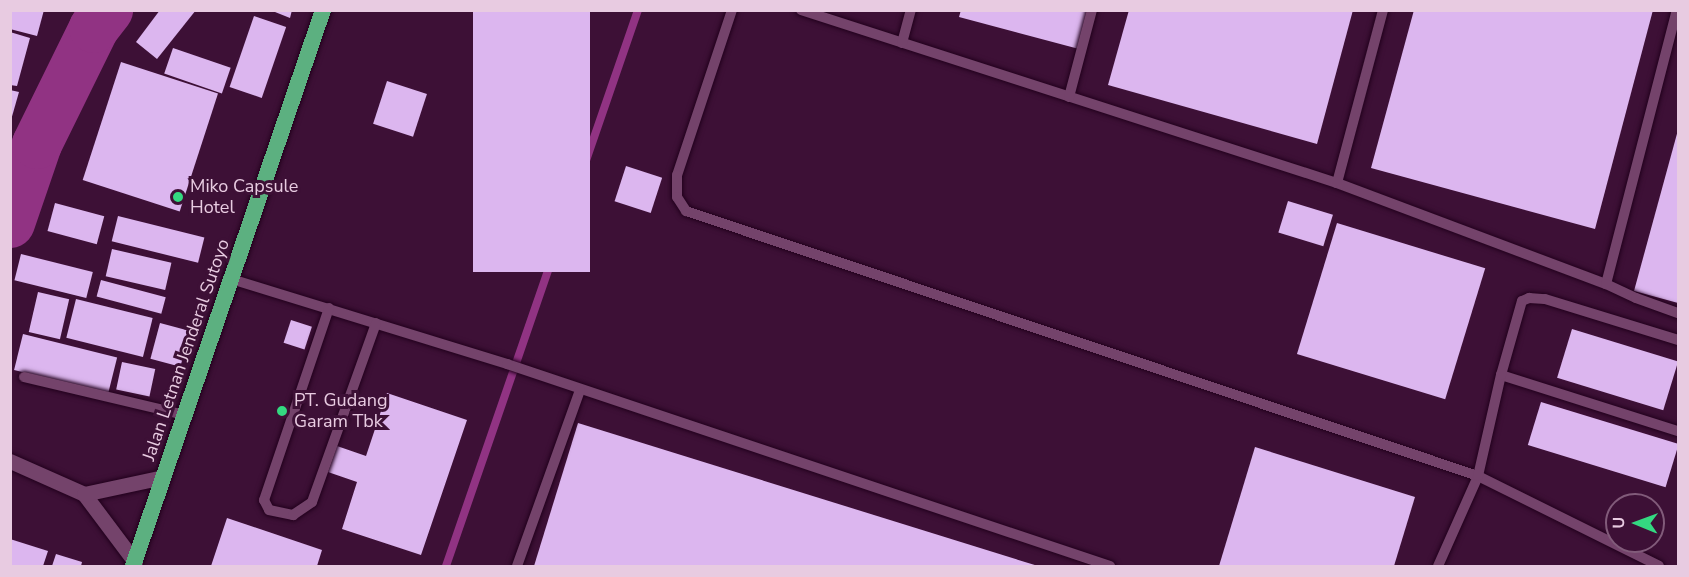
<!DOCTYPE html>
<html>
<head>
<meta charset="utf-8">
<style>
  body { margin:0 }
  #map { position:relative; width:1689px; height:577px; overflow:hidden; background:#3d1036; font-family:"Nunito Sans",sans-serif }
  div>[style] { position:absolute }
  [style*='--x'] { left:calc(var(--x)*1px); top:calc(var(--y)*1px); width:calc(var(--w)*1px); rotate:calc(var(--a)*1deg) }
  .stream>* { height:8px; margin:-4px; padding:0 4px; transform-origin:4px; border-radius:4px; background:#913383 }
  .river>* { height:50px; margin:-25px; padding:0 25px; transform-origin:25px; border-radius:25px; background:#913383 }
  .building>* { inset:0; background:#dcb6ef; transform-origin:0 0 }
  .roads { filter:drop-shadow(0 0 2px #22001d) drop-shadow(0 0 2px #22001d) }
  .service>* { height:10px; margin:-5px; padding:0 5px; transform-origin:5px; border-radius:5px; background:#74436b }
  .minor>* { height:15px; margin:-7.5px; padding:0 7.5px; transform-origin:7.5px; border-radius:7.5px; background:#74436b }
  .trunk>* { height:16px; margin:-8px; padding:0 8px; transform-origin:8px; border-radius:8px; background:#5cb080 }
  .dots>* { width:16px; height:16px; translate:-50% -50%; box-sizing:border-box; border:3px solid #3d1036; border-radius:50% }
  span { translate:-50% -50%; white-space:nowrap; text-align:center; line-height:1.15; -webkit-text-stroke:6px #3d1036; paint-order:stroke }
  .poi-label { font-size:18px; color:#e8cbe1 }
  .left { translate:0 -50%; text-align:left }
  .street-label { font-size:18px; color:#e8cbe1 }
  .frame { position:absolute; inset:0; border:12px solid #e8cbe1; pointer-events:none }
  .north { position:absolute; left:1605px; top:493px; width:60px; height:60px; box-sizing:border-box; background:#3d1036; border:2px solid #815b7a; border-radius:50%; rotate:271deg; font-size:16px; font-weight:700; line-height:24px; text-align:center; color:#e8cbe1 }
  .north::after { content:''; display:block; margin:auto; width:21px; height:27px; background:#34d881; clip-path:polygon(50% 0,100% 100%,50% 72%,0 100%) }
</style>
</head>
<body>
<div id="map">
  <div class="stream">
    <div style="--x:446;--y:566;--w:588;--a:-70.95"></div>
  </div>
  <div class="river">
    <div style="--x:10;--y:223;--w:83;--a:-71.1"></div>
    <div style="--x:37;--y:144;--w:129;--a:-63.8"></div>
    <div style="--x:94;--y:28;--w:23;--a:-52"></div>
  </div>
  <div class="building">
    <div style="clip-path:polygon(10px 10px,44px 10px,37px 36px,10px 29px)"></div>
    <div style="clip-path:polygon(160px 10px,196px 10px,157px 59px,136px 42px)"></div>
    <div style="clip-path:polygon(270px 10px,292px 10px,290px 18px)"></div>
    <div style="left:473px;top:10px;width:117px;height:262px"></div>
    <div style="clip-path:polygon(961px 10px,1089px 10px,1079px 49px,959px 17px)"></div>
    <div style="clip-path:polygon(1129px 10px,1353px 10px,1317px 144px,1108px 85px)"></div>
    <div style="clip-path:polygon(1414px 10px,1653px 10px,1595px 229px,1371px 168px)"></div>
    <div style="left:254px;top:16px;width:34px;height:75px;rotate:19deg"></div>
    <div style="clip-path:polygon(10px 32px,30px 38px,17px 86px,10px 85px)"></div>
    <div style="left:173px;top:48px;width:61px;height:27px;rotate:19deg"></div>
    <div style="left:121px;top:62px;width:102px;height:124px;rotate:18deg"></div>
    <div style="left:387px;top:81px;width:42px;height:45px;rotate:18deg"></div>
    <div style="clip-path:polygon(10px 90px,19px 92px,11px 120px,10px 120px)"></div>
    <div style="clip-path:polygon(1678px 130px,1678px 303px,1634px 291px)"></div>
    <div style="left:626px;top:166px;width:38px;height:37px;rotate:18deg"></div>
    <div style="left:1288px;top:201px;width:47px;height:33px;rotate:17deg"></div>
    <div style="left:55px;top:203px;width:51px;height:29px;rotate:15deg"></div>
    <div style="left:118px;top:216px;width:89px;height:26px;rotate:14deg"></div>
    <div style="left:1337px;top:223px;width:155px;height:137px;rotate:17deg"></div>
    <div style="left:112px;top:249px;width:61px;height:28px;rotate:13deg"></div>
    <div style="left:21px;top:254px;width:74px;height:27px;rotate:14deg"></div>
    <div style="left:101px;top:280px;width:67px;height:17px;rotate:15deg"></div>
    <div style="left:38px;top:292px;width:32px;height:41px;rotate:13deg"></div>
    <div style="left:76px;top:299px;width:79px;height:40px;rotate:14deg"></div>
    <div style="left:291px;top:320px;width:22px;height:24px;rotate:18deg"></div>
    <div style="left:160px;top:323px;width:31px;height:37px;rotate:15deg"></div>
    <div style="left:1572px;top:329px;width:111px;height:51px;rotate:17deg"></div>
    <div style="left:23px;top:334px;width:97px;height:37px;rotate:14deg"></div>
    <div style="left:122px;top:362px;width:34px;height:28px;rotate:12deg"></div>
    <div style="clip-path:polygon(387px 393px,467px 420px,421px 555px,342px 529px,357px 482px,328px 472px,337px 446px,366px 456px)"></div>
    <div style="left:1541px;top:402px;width:144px;height:45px;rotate:17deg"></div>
    <div style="clip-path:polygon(578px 423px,1038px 566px,534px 566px)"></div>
    <div style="clip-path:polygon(1255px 447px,1415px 497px,1394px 566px,1219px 566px)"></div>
    <div style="clip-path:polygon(227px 518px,322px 550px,317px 566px,211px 566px)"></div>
    <div style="clip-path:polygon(10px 539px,48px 551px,43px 566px,10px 566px)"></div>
    <div style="clip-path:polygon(56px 554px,82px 562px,81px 566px,52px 566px)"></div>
  </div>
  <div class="roads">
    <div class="service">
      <div style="--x:732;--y:10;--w:174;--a:108.4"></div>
      <div style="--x:677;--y:175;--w:22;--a:90"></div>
      <div style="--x:677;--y:197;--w:17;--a:57"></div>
      <div style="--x:686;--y:211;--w:835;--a:18.5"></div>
      <div style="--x:1478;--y:476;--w:202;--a:26.4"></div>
      <div style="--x:801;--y:10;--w:563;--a:17.89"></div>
      <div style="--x:1337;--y:183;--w:287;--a:20.6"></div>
      <div style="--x:1606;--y:284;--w:283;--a:-75.5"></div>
      <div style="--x:902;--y:43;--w:34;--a:-75"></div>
      <div style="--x:1069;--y:97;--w:90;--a:-75.2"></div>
      <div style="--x:1337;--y:183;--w:179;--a:-75.1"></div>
      <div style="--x:231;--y:279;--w:289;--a:17.1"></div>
      <div style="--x:507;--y:364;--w:636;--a:18.52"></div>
      <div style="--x:1606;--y:284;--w:33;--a:25"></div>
      <div style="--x:1636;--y:298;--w:45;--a:19.7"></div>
      <div style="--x:329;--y:308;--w:203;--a:108.7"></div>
      <div style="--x:264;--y:500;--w:11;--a:63"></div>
      <div style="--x:269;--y:510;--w:25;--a:12"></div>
      <div style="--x:293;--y:515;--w:23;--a:-34"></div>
      <div style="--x:312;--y:502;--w:190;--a:-70.3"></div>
      <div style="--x:1501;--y:375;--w:186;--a:17.6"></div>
      <div style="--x:24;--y:377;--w:165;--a:13.3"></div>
      <div style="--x:517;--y:566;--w:187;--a:-70.3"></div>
      <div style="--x:1438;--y:566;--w:98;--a:-66"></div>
      <div style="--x:1478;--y:476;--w:104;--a:-77.2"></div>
      <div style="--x:1501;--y:375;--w:77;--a:-74.2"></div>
      <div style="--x:1522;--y:301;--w:8;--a:-23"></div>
      <div style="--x:1529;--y:298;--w:16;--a:4"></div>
      <div style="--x:1545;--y:299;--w:139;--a:17.1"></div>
    </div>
    <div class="minor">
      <div style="--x:10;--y:461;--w:81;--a:24"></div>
      <div style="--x:84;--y:494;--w:85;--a:53.1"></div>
      <div style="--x:84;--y:494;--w:81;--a:-12.1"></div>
    </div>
    <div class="trunk">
      <div style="--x:133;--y:566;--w:588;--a:-71.13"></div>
    </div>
  </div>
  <div class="dots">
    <div style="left:178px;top:197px;background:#34d881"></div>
    <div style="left:282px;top:411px;background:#34d881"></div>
  </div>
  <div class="poi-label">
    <span class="left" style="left:190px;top:197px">Miko Capsule<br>Hotel</span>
    <span class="left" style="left:294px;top:411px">PT. Gudang<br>Garam Tbk</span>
  </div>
  <div class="street-label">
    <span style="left:186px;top:350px;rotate:-71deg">Jalan Letnan Jenderal Sutoyo</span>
  </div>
  <div class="frame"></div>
  <div class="north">U</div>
</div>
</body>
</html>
